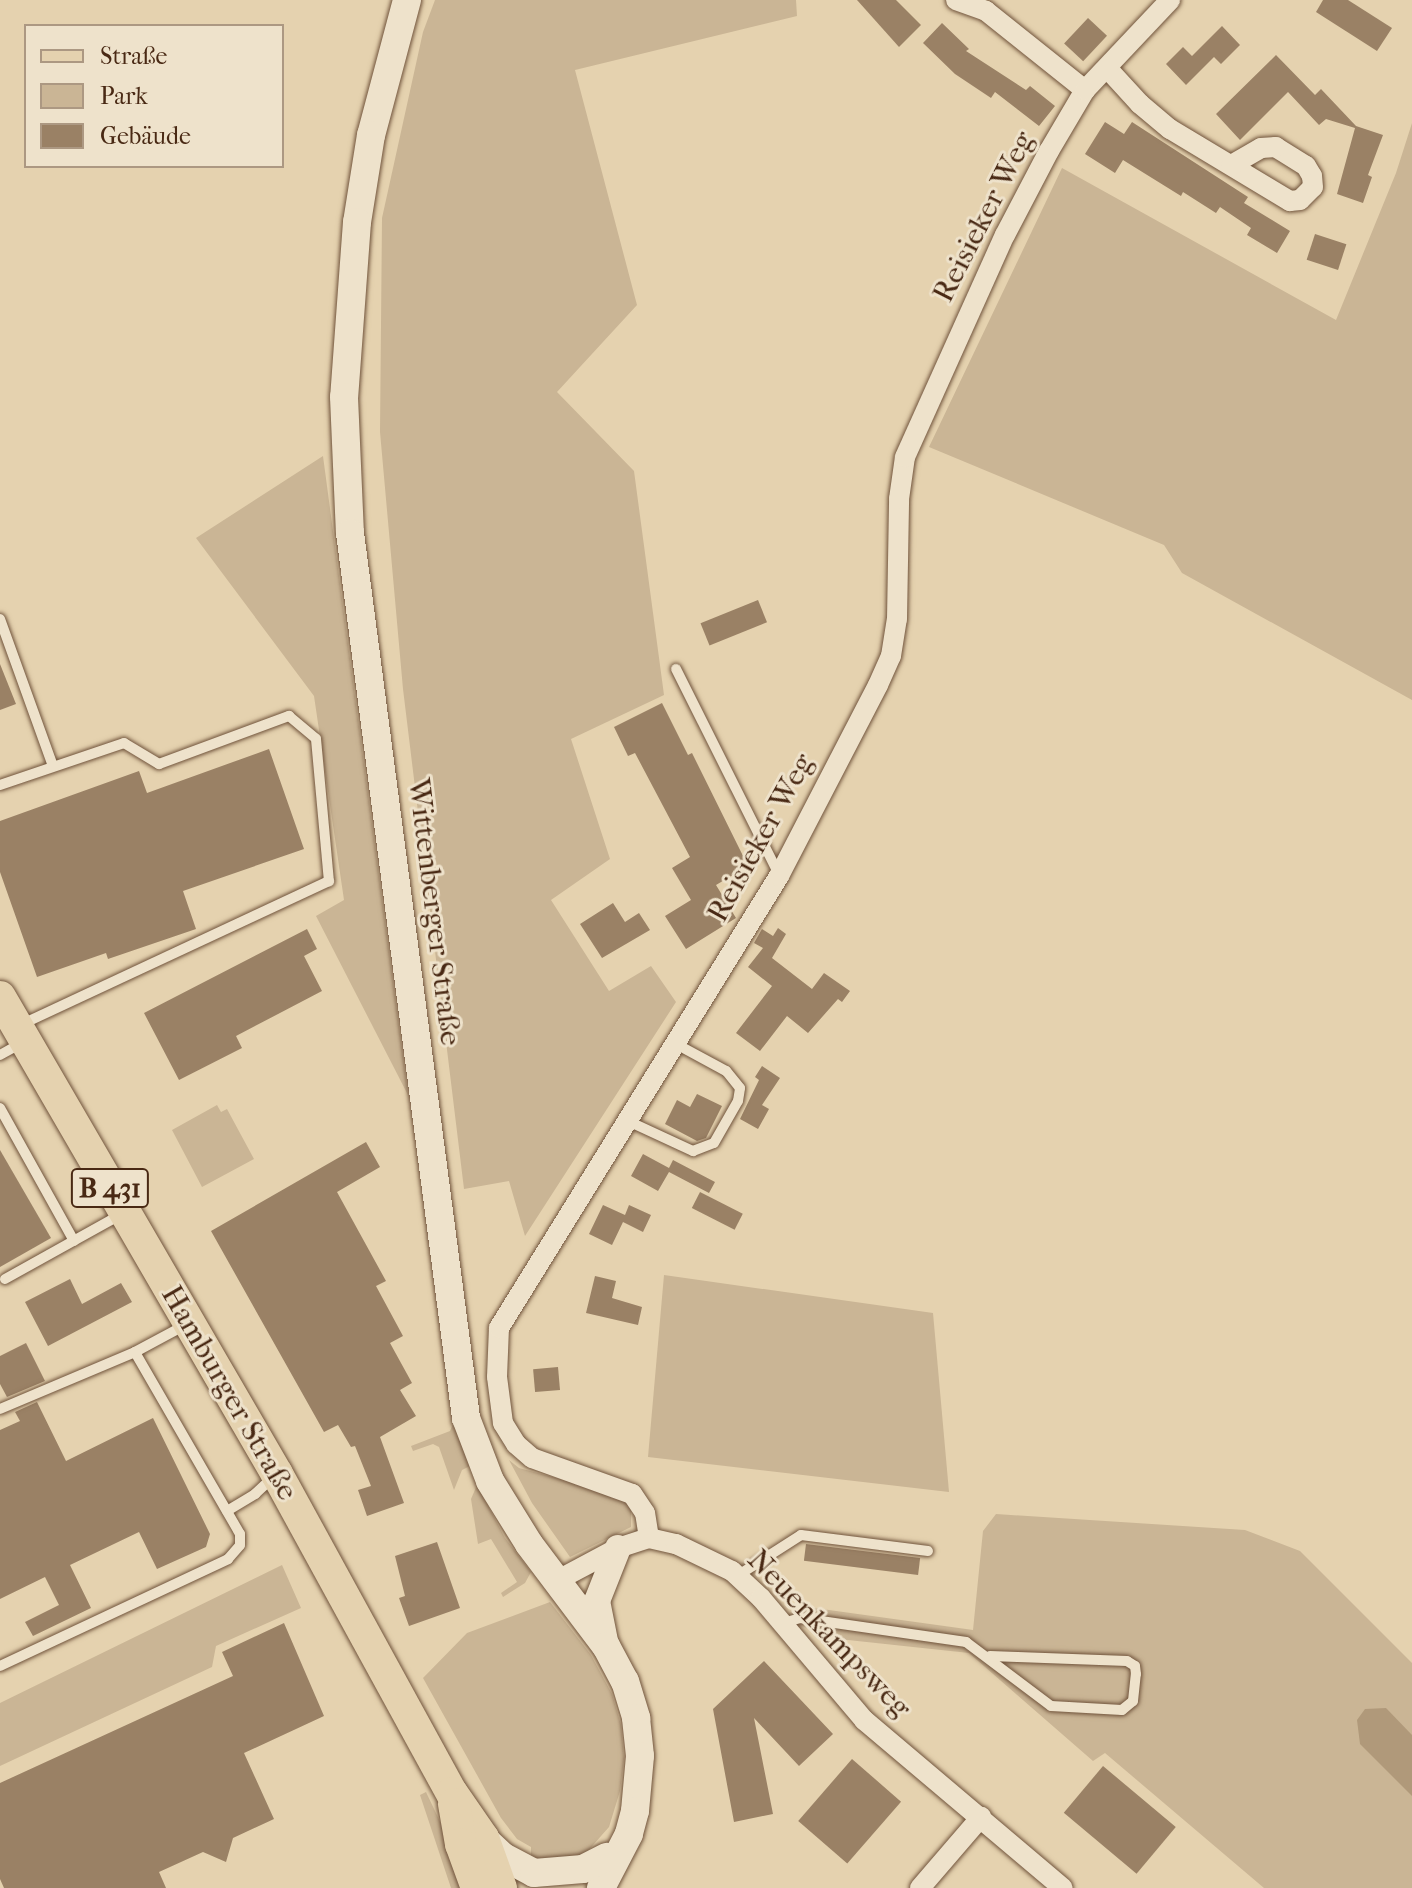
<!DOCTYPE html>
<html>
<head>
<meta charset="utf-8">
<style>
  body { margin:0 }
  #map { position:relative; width:1412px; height:1888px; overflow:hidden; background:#e5d2af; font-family:"IM FELL French Canon",serif }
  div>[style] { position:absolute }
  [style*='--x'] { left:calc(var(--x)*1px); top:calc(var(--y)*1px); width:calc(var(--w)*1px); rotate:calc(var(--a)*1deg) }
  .green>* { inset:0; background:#cab595 }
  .water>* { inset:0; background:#b0997a }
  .building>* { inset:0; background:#9a8165; transform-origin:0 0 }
  .roads { filter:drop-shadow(0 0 2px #70533b) drop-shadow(0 0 2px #70533b) }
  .service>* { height:10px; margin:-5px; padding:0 5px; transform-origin:5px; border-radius:5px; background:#eee2cb }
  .minor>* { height:20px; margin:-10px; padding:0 10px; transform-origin:10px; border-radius:10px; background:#eee2cb }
  .tertiary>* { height:26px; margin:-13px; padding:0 13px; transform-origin:13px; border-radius:13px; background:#eee2cb }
  .secondary>* { height:28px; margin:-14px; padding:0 14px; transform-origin:14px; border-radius:14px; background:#eee2cb }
  .primary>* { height:32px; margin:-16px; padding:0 16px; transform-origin:16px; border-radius:16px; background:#e5d2af }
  span { translate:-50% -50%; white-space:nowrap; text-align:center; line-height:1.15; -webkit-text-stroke:6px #eee2cb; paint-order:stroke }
  .shield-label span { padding:2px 6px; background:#eee2cb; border:2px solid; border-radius:6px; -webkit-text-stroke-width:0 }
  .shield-label { font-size:28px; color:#492914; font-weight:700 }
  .street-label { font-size:30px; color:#492914 }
  .legend { position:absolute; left:24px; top:24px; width:260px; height:144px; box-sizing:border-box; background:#eee2cb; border:2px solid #ac9882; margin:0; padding:10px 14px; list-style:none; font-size:24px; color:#492914 }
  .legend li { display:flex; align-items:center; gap:16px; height:40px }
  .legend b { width:40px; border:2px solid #ac9882 }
</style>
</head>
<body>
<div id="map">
  <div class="green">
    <div style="clip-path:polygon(435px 0,796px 0,797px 16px,575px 70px,637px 305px,557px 392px,634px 471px,664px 695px,571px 739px,610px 859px,551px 900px,609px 991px,651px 966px,676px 1002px,525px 1236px,509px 1181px,464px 1189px,403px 689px,380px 432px,382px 218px,423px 32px)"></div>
    <div style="clip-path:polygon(1412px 123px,1412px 700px,1182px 573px,1164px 545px,929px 447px,1062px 168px,1336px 320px,1396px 173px)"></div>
    <div style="clip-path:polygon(323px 456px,408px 1095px,316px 916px,344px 900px,314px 696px,196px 538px)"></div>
    <div style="clip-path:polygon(217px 1105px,221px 1112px,227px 1109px,254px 1159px,202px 1187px,172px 1130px)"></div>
    <div style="clip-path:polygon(664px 1275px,933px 1313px,949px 1492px,648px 1457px)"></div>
    <div style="clip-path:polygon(453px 1424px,470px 1466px,462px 1470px,454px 1490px,439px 1447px,433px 1444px,413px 1451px,411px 1446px,450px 1431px)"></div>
    <div style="clip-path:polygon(509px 1460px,519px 1468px,619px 1495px,631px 1507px,631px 1527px,570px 1557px,532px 1503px)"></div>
    <div style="clip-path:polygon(477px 1485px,505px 1538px,531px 1572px,525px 1583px,503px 1597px,501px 1593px,517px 1582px,491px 1539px,478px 1544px,471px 1499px)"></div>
    <div style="clip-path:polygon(996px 1514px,1245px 1530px,1300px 1551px,1412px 1663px,1412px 1888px,1264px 1888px,1105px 1753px,1093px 1761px,969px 1653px,820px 1637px,800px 1606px,973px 1630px,983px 1531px)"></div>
    <div style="clip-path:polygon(282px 1565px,301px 1608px,216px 1646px,212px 1667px,0 1766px,0 1703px)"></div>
    <div style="clip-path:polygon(550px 1602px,591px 1655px,612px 1694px,621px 1725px,624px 1759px,620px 1791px,609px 1827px,586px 1853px,559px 1864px,531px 1861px,531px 1847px,517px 1839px,501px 1818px,423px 1678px,467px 1633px)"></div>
    <div style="clip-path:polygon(426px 1792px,453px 1849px,469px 1888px,451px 1888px,420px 1795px)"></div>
  </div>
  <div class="water">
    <div style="clip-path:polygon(1386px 1708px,1412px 1735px,1412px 1796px,1360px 1744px,1357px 1720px,1365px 1709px)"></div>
  </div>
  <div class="building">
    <div style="clip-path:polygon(857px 0,896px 0,921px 25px,899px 47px)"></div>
    <div style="clip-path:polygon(1323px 0,1348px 0,1392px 28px,1377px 51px,1316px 12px)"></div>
    <div style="left:1088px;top:18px;width:26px;height:35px;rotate:43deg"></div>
    <div style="clip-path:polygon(942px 23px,969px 49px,966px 51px,1026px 90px,1030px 86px,1055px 106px,1039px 126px,995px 92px,991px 98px,955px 74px,923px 43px)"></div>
    <div style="clip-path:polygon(1222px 26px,1240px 45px,1221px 64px,1214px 57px,1186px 85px,1166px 64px,1183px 47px,1192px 56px)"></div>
    <div style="clip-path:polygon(1276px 55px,1315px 95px,1321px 89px,1356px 126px,1383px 135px,1368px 175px,1372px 177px,1363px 203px,1337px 194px,1355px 128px,1326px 119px,1319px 125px,1288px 92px,1240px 140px,1216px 114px)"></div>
    <div style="clip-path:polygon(1105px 122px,1124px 134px,1132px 122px,1248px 197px,1244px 203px,1290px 231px,1277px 253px,1247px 235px,1251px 228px,1220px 207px,1216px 213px,1183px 192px,1181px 196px,1123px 160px,1115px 173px,1085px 154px)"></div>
    <div style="left:1315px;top:234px;width:33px;height:27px;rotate:18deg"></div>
    <div style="left:758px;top:600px;width:24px;height:62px;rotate:68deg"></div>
    <div style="clip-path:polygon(0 664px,16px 704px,0 710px)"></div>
    <div style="clip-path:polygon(662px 703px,688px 755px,692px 753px,748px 866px,716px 885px,736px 918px,686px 949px,665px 916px,691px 900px,672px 868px,690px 857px,635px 753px,628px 756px,614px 727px)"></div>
    <div style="clip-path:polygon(269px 749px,304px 849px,183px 891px,196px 929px,108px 959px,106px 953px,37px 977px,0 872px,0 821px,139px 771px,147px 793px)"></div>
    <div style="clip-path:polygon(613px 903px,625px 922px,639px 913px,650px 930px,602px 958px,580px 924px)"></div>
    <div style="clip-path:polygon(778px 928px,786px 934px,772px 958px,812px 989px,824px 973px,850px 991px,842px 1002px,838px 999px,808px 1033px,787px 1016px,760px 1051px,736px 1033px,772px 986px,748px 967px,763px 948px,754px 943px,762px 929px,773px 936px)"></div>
    <div style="clip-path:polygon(307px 929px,317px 949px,304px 956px,322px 991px,236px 1036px,242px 1048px,179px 1080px,144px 1013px)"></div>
    <div style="clip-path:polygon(762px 1066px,780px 1078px,762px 1105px,769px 1109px,758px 1129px,740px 1119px,759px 1080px,755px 1077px)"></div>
    <div style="clip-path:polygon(697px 1094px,722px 1106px,706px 1138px,697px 1141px,665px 1124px,677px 1100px,690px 1107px)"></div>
    <div style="clip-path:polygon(366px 1142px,380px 1167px,337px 1192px,386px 1281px,376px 1286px,403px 1336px,390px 1343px,412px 1383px,400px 1390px,416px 1416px,380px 1437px,404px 1503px,367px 1516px,358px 1490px,371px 1486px,355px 1446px,351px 1447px,338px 1425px,324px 1432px,211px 1231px)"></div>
    <div style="clip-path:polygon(0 1150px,51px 1238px,0 1267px)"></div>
    <div style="clip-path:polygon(643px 1154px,669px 1168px,673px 1160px,715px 1182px,709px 1193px,669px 1172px,658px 1191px,631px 1176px)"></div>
    <div style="left:700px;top:1192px;width:48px;height:18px;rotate:27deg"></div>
    <div style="clip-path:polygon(603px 1205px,625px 1215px,629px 1205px,651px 1215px,643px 1232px,623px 1222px,612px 1245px,589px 1234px)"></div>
    <div style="clip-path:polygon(595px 1276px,616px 1281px,612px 1298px,642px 1307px,638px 1325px,586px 1313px)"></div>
    <div style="clip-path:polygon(70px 1279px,82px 1304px,121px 1283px,132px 1302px,48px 1346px,25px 1302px)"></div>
    <div style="clip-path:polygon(26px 1343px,45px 1381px,7px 1397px,0 1384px,0 1356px)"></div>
    <div style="left:558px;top:1367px;width:23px;height:25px;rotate:85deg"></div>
    <div style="clip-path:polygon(37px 1402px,66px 1461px,153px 1418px,210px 1534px,206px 1547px,157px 1569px,139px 1532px,70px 1565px,91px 1608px,33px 1636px,25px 1622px,59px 1605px,45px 1577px,0 1599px,0 1430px,20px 1421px,15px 1412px)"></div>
    <div style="clip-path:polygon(437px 1542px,460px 1608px,409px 1626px,399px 1598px,405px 1596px,395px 1556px)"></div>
    <div style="left:806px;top:1544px;width:115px;height:17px;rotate:7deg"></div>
    <div style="clip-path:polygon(284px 1623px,324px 1716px,244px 1753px,274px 1819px,233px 1838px,226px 1862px,203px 1852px,159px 1872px,166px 1888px,4px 1888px,0 1879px,0 1783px,233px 1676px,222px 1652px)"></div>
    <div style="clip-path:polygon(764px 1661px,833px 1734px,799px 1766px,754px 1718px,773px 1814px,734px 1822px,713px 1709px)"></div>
    <div style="left:852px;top:1759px;width:65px;height:82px;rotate:41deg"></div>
    <div style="left:1103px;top:1766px;width:95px;height:61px;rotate:40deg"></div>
  </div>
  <div class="roads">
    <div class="service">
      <div style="--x:0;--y:619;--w:156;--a:70.2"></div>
      <div style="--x:676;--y:669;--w:230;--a:63.4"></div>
      <div style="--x:0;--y:785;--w:131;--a:-18.7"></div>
      <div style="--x:124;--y:743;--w:41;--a:31"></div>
      <div style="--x:159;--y:764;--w:139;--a:-20.3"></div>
      <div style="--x:289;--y:716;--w:35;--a:40"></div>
      <div style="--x:316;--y:739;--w:143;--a:84.8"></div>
      <div style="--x:329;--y:881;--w:338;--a:155"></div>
      <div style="--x:0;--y:1055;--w:26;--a:-29"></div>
      <div style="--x:0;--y:1108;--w:152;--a:60.9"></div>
      <div style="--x:628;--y:1121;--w:72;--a:24.8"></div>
      <div style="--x:693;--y:1151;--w:22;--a:-21"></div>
      <div style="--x:714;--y:1143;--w:48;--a:-60.3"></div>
      <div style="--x:738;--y:1101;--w:13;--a:-81"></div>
      <div style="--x:740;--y:1088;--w:22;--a:-129"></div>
      <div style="--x:726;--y:1071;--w:57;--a:-151.6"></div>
      <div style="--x:5;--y:1279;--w:134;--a:-29.1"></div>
      <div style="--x:0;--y:1409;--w:147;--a:-22.9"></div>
      <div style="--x:135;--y:1352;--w:59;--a:-28.3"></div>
      <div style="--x:227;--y:1511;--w:33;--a:-31"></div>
      <div style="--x:255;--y:1494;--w:25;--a:-43"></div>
      <div style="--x:737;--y:1576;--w:76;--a:-32.6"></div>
      <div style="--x:801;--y:1535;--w:128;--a:7.2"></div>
      <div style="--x:783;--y:1623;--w:18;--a:-16"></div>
      <div style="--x:800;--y:1618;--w:168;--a:8.2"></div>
      <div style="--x:966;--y:1642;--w:106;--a:37"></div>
      <div style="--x:1051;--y:1706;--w:71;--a:3.2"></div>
      <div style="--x:1122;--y:1710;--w:14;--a:-39"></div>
      <div style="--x:1133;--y:1701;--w:27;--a:-84"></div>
      <div style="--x:1136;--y:1674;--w:8;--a:-97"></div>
      <div style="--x:1135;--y:1666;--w:9;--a:-148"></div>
      <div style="--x:1127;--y:1661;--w:137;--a:-177.9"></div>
      <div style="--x:0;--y:1666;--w:252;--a:-25.1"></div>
      <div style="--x:228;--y:1559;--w:18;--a:-49"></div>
      <div style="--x:240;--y:1545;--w:11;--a:-90"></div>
      <div style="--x:240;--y:1534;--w:210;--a:-120"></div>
    </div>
    <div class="minor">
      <div style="--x:956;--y:0;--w:32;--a:20"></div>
      <div style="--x:986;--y:11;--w:127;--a:38.6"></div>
      <div style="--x:1107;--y:68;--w:49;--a:47.5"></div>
      <div style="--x:1140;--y:104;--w:39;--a:40"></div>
      <div style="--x:1170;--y:129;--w:140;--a:31"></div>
      <div style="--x:1290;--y:201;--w:10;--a:-6"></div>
      <div style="--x:1300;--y:200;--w:18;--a:-45"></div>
      <div style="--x:1313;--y:187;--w:11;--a:-95"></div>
      <div style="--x:1312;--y:176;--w:12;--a:-121"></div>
      <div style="--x:1306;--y:166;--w:36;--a:-148"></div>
      <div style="--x:1276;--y:147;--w:15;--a:176"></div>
      <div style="--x:1261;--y:148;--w:34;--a:150"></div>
      <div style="--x:649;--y:1538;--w:25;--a:-99"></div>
      <div style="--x:645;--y:1513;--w:23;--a:-124"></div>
      <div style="--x:632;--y:1494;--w:106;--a:-160.2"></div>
      <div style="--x:532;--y:1458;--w:21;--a:-139"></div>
      <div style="--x:516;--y:1444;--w:25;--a:-122"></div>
      <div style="--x:503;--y:1423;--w:46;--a:-97.4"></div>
      <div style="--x:497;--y:1377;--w:49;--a:-87.7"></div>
      <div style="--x:499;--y:1328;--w:532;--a:-58.22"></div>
      <div style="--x:779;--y:876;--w:215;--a:-62.6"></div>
      <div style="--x:878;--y:685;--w:32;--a:-66"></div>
      <div style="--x:891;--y:656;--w:37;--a:-81"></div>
      <div style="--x:897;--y:619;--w:120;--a:-89"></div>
      <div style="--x:899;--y:499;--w:42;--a:-81.9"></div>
      <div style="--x:905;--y:457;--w:243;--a:-65.8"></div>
      <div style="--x:1005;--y:235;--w:95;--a:-62.4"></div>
      <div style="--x:1049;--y:151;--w:71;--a:-59.5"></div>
      <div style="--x:1085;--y:90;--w:124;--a:-46.6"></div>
      <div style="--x:556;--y:1581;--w:70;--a:-28"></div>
      <div style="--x:618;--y:1548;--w:33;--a:-18"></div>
      <div style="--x:649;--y:1538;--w:28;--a:13"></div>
      <div style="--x:676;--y:1544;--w:62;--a:25.7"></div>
      <div style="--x:732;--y:1571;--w:40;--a:43"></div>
      <div style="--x:761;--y:1598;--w:160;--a:49.8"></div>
      <div style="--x:864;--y:1720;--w:260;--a:40.2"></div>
      <div style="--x:920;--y:1888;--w:94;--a:-49.3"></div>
    </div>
    <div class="tertiary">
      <div style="--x:606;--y:1646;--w:46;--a:-101.3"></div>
      <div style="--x:597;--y:1601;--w:57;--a:-68.4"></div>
    </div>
    <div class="secondary">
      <div style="--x:407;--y:0;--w:140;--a:104.9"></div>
      <div style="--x:371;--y:135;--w:88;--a:99.1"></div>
      <div style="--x:357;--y:222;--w:175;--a:94.2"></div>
      <div style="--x:344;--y:397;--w:136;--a:87.5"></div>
      <div style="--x:350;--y:533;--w:893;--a:82.53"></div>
      <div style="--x:466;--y:1418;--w:67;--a:69.1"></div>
      <div style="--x:490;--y:1481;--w:74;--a:58.2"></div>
      <div style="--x:529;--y:1544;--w:128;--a:53"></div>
      <div style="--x:606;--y:1646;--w:40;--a:62"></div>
      <div style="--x:625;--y:1681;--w:39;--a:73"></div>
      <div style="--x:636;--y:1718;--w:38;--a:84"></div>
      <div style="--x:640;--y:1756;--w:55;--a:95.2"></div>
      <div style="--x:635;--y:1811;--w:24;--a:105"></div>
      <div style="--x:629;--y:1834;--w:61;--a:117.4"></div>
      <div style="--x:483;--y:1838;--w:26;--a:43"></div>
      <div style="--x:502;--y:1856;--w:36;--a:28"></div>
      <div style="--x:534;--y:1873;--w:49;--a:-4.7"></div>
      <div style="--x:583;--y:1869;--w:27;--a:-27"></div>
    </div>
    <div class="primary">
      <div style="--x:0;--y:997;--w:552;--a:59.86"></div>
      <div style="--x:277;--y:1474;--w:364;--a:61.3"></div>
      <div style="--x:452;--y:1793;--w:55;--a:55.4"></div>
      <div style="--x:483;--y:1838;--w:53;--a:70.2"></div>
      <div style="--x:454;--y:1804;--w:41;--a:80.1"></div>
      <div style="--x:461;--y:1844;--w:47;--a:70"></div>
    </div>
  </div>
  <div class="shield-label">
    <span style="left:110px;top:1188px">B 431</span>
  </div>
  <div class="street-label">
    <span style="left:984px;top:217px;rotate:-63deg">Reisieker Weg</span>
    <span style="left:761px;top:838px;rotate:-61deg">Reisieker Weg</span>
    <span style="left:434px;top:912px;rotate:83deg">Wittenberger Straße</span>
    <span style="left:229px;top:1393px;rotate:60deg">Hamburger Straße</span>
    <span style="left:829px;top:1634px;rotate:46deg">Neuenkampsweg</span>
  </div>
  <ul class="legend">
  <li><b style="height:10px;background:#e5d2af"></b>Straße</li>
  <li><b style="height:22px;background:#cab595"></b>Park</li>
  <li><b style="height:22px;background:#9a8165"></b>Gebäude</li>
  </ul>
</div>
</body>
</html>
